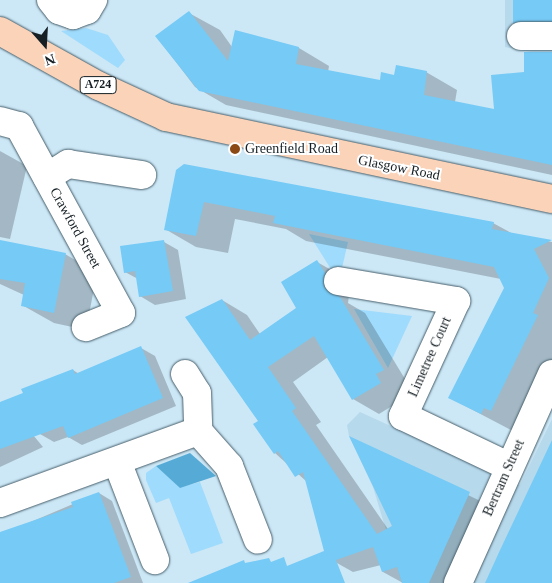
<!DOCTYPE html>
<html>
<head>
<meta charset="utf-8">
<style>
  body { margin:0 }
  #map { position:relative; width:552px; height:583px; overflow:hidden; background:#cce7f6; font-family:"Times New Roman",serif }
  div>[style] { position:absolute }
  [style*='--x'] { left:calc(var(--x)*1px); top:calc(var(--y)*1px); width:calc(var(--w)*1px); rotate:calc(var(--a)*1deg) }
  .built>* { inset:0; background:#b7d9ec }
  .green>* { inset:0; background:#9fdbfc }
  .forest>* { inset:0; background:#56abd6 }
  .shadow>* { inset:0; background:#0003 }
  .building>* { inset:0; background:#75caf6; transform-origin:0 0 }
  .roads { filter:drop-shadow(0 0 1px #465e6a) drop-shadow(0 0 1px #465e6a) }
  .minor>* { height:28px; margin:-14px; padding:0 14px; transform-origin:14px; border-radius:14px; background:#fff }
  .major>* { height:28px; margin:-14px; padding:0 14px; transform-origin:14px; border-radius:14px; background:#fbd3b8 }
  .dots>* { width:14px; height:14px; translate:-50% -50%; box-sizing:border-box; border:2px solid #fff; border-radius:50% }
  span { translate:-50% -50%; white-space:nowrap; text-align:center; line-height:1.15; -webkit-text-stroke:4px #fff; paint-order:stroke }
  .shield-label span { padding:1px 4px; background:#fff; border:1px solid; border-radius:4px; -webkit-text-stroke-width:0 }
  .shield-label { font-size:12px; color:#151f24; font-weight:700 }
  .poi-label { font-size:14px; color:#151f24 }
  .left { translate:0 -50%; text-align:left }
  .street-label { font-size:14px; color:#151f24 }
  .north { position:absolute; left:20px; top:20px; width:50px; height:50px; -webkit-text-stroke:4px #fff; paint-order:stroke; rotate:161deg; font-size:14px; font-weight:700; line-height:20px; text-align:center; color:#151f24 }
  .north::after { content:''; display:block; margin:auto; width:18px; height:22px; background:#151f24; clip-path:polygon(50% 0,100% 100%,50% 72%,0 100%) }
</style>
</head>
<body>
<div id="map">
  <div class="built">
    <div style="clip-path:polygon(505px 0,552px 0,552px 56px,505px 47px)"></div>
    <div style="clip-path:polygon(360px 412px,520px 485px,552px 419px,552px 583px,402px 583px,373px 487px,349px 436px,347px 425px)"></div>
  </div>
  <div class="green">
    <div style="clip-path:polygon(86px 28px,108px 35px,125px 60px,118px 68px,61px 31px)"></div>
    <div style="clip-path:polygon(309px 234px,348px 242px,342px 268px,334px 274px)"></div>
    <div style="clip-path:polygon(354px 309px,412px 316px,388px 368px)"></div>
    <div style="clip-path:polygon(156px 466px,180px 487px,200px 482px,223px 543px,191px 554px,169px 498px,156px 503px,146px 480px,146px 473px)"></div>
  </div>
  <div class="forest">
    <div style="clip-path:polygon(190px 453px,216px 476px,180px 488px,156px 466px)"></div>
  </div>
  <div class="shadow">
    <div style="clip-path:polygon(516px 0,552px 0,552px 34px,535px 34px,514px 22px)"></div>
    <div style="clip-path:polygon(189px 13px,220px 30px,232px 47px,299px 48px,329px 66px,328px 72px,381px 82px,426px 72px,457px 90px,455px 102px,495px 110px,525px 73px,552px 58px,552px 175px,226px 105px,195px 87px,157px 37px)"></div>
    <div style="clip-path:polygon(0 151px,27px 166px,10px 239px,0 237px)"></div>
    <div style="clip-path:polygon(177px 170px,493px 223px,513px 234px,552px 242px,552px 368px,513px 431px,450px 398px,505px 288px,501px 279px,306px 241px,286px 229px,235px 219px,228px 253px,196px 247px,165px 229px)"></div>
    <div style="clip-path:polygon(0 242px,65px 254px,97px 273px,86px 330px,54px 323px,22px 305px,24px 295px,0 284px)"></div>
    <div style="clip-path:polygon(164px 242px,178px 250px,186px 299px,155px 305px,140px 296px,138px 279px,125px 272px)"></div>
    <div style="clip-path:polygon(317px 262px,342px 276px,350px 288px,348px 303px,365px 313px,408px 384px,400px 389px,405px 398px,379px 414px,353px 399px,328px 357px,293px 382px,321px 422px,316px 425px,388px 529px,393px 526px,351px 439px,495px 508px,460px 583px,403px 583px,383px 572px,381px 565px,353px 572px,328px 558px,307px 482px,275px 453px,260px 421px,222px 300px,247px 315px,260px 334px,298px 308px)"></div>
    <div style="clip-path:polygon(141px 348px,155px 356px,176px 406px,82px 445px,68px 437px,54px 442px,40px 434px,73px 370px,79px 374px)"></div>
    <div style="clip-path:polygon(0 404px,14px 412px,43px 447px,0 467px)"></div>
    <div style="clip-path:polygon(99px 493px,112px 501px,143px 583px,0 583px,0 535px)"></div>
  </div>
  <div class="building">
    <div style="left:513px;top:0;width:39px;height:23px"></div>
    <div style="clip-path:polygon(189px 11px,228px 61px,235px 30px,299px 47px,296px 64px,380px 80px,381px 72px,394px 75px,396px 65px,427px 71px,424px 95px,494px 109px,491px 75px,524px 72px,524px 52px,552px 52px,552px 165px,199px 91px,155px 36px)"></div>
    <div style="clip-path:polygon(184px 164px,494px 222px,492px 229px,552px 240px,534px 249px,549px 278px,533px 313px,538px 315px,491px 411px,484px 408px,481px 414px,448px 398px,504px 288px,494px 267px,273px 223px,275px 216px,204px 202px,196px 236px,164px 230px,176px 170px)"></div>
    <div style="clip-path:polygon(0 240px,66px 253px,54px 313px,21px 306px,25px 283px,0 279px)"></div>
    <div style="clip-path:polygon(164px 240px,173px 291px,139px 297px,135px 271px,124px 273px,120px 246px)"></div>
    <div style="clip-path:polygon(317px 260px,325px 273px,324px 287px,340px 297px,384px 370px,376px 374px,381px 383px,352px 400px,314px 336px,268px 367px,296px 408px,292px 411px,377px 534px,392px 526px,349px 436px,470px 492px,429px 583px,402px 583px,397px 567px,382px 572px,373px 547px,336px 560px,345px 583px,188px 583px,244px 560px,245px 563px,269px 558px,271px 562px,284px 557px,287px 566px,324px 551px,303px 472px,295px 477px,278px 451px,274px 454px,253px 424px,258px 421px,185px 317px,222px 299px,250px 340px,296px 308px,281px 282px)"></div>
    <div style="clip-path:polygon(141px 346px,163px 398px,68px 438px,63px 426px,0 449px,0 402px,23px 393px,21px 389px,73px 369px,75px 374px)"></div>
    <div style="clip-path:polygon(552px 440px,552px 583px,485px 583px,501px 548px)"></div>
    <div style="clip-path:polygon(99px 492px,131px 577px,114px 583px,0 583px,0 532px,73px 507px,71px 502px)"></div>
  </div>
  <div class="roads">
    <div class="minor">
      <div style="--x:51;--y:0;--w:13;--a:51"></div>
      <div style="--x:59;--y:10;--w:15;--a:20"></div>
      <div style="--x:73;--y:15;--w:15;--a:-20"></div>
      <div style="--x:87;--y:10;--w:12;--a:-59"></div>
      <div style="--x:521;--y:36;--w:31;--a:0"></div>
      <div style="--x:0;--y:121;--w:20;--a:15"></div>
      <div style="--x:19;--y:126;--w:213;--a:61.4"></div>
      <div style="--x:121;--y:313;--w:38;--a:158"></div>
      <div style="--x:47;--y:177;--w:25;--a:-32"></div>
      <div style="--x:68;--y:164;--w:75;--a:8.5"></div>
      <div style="--x:338;--y:281;--w:120;--a:9.6"></div>
      <div style="--x:456;--y:301;--w:127;--a:114.7"></div>
      <div style="--x:403;--y:416;--w:116;--a:25.5"></div>
      <div style="--x:185;--y:374;--w:22;--a:58"></div>
      <div style="--x:197;--y:393;--w:38;--a:88"></div>
      <div style="--x:198;--y:431;--w:47;--a:48.5"></div>
      <div style="--x:229;--y:466;--w:79;--a:68.6"></div>
      <div style="--x:118;--y:464;--w:103;--a:68.9"></div>
      <div style="--x:0;--y:503;--w:211;--a:-20"></div>
      <div style="--x:458;--y:583;--w:229;--a:-65.8"></div>
    </div>
    <div class="major">
      <div style="--x:0;--y:31;--w:113;--a:29.1"></div>
      <div style="--x:99;--y:86;--w:74;--a:24.8"></div>
      <div style="--x:166;--y:117;--w:395;--a:12"></div>
    </div>
  </div>
  <div class="dots">
    <div style="left:235px;top:149px;background:#8a4915"></div>
  </div>
  <div class="shield-label">
    <span style="left:98px;top:85px">A724</span>
  </div>
  <div class="poi-label">
    <span class="left" style="left:245px;top:149px">Greenfield Road</span>
  </div>
  <div class="street-label">
    <span style="left:399px;top:168px;rotate:11deg">Glasgow Road</span>
    <span style="left:75px;top:228px;rotate:61deg">Crawford Street</span>
    <span style="left:430px;top:357px;rotate:-66deg">Limetree Court</span>
    <span style="left:504px;top:478px;rotate:-66deg">Bertram Street</span>
  </div>
  <div class="north">N</div>
</div>
</body>
</html>
